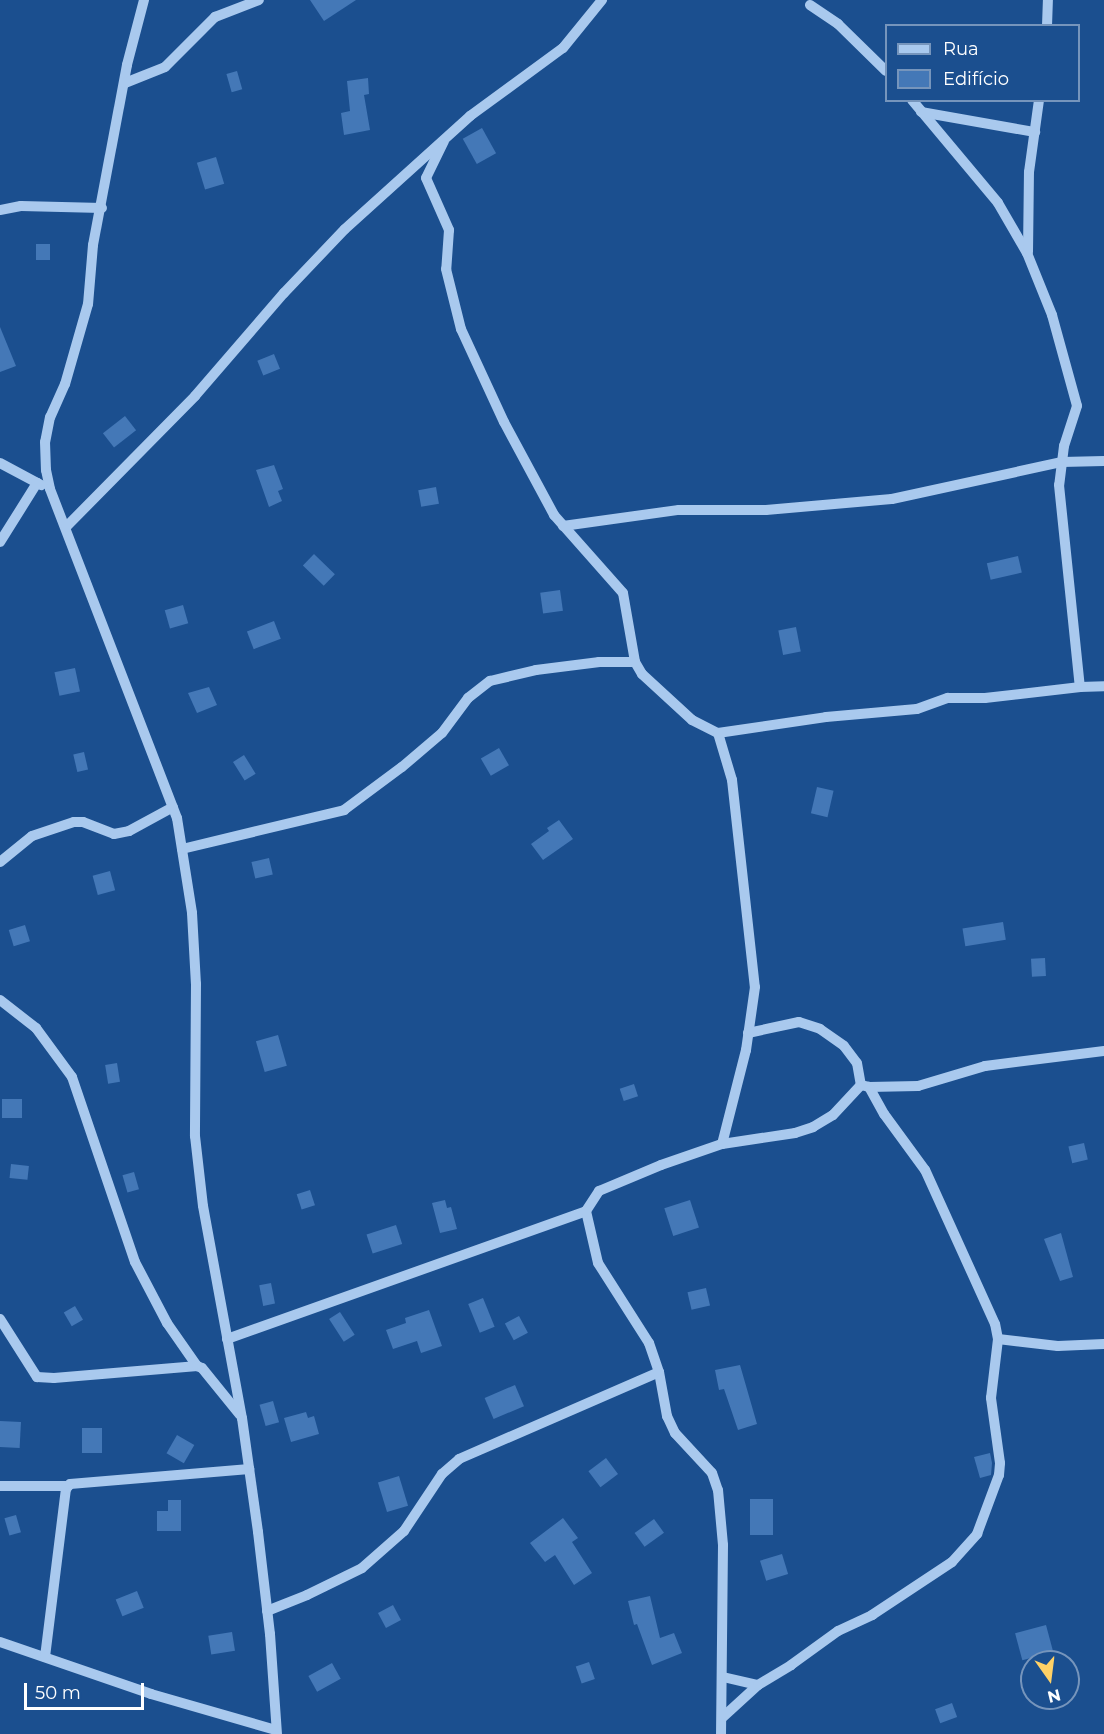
<!DOCTYPE html>
<html>
<head>
<meta charset="utf-8">
<style>
  body { margin:0 }
  #map { position:relative; width:1104px; height:1734px; overflow:hidden; background:#1b4f8f; font-family:Montserrat,sans-serif }
  div>[style] { position:absolute }
  [style*='--x'] { left:calc(var(--x)*1px); top:calc(var(--y)*1px); width:calc(var(--w)*1px); rotate:calc(var(--a)*1deg) }
  .building>* { inset:0; background:#4478b7; transform-origin:0 0 }
  .minor>* { height:10px; margin:-5px; padding:0 5px; transform-origin:5px; border-radius:5px; background:#a9c9ee }
  span { translate:-50% -50%; white-space:nowrap; text-align:center; line-height:1.15; -webkit-text-stroke:4.5px #1b4f8f; paint-order:stroke }
  .legend { position:absolute; left:885px; top:24px; width:195px; height:78px; box-sizing:border-box; background:#1b4f8f; border:2px solid #7695bc; margin:0; padding:8px 10px; list-style:none; font-size:18px; color:#fff }
  .legend li { display:flex; align-items:center; gap:12px; height:30px }
  .legend b { width:30px; border:2px solid #7695bc }
  .north { position:absolute; left:1020px; top:1650px; width:60px; height:60px; box-sizing:border-box; background:#1b4f8f; border:2px solid #7695bc; border-radius:50%; rotate:166deg; font-size:16px; font-weight:700; line-height:24px; text-align:center; color:#fff }
  .north::after { content:''; display:block; margin:auto; width:21px; height:27px; background:#ffd166; clip-path:polygon(50% 0,100% 100%,50% 72%,0 100%) }
  .scale { position:absolute; left:24px; top:1683px; width:120px; height:27px; box-sizing:border-box; border:3px solid #fff; border-top:0; padding-left:8px; font-size:18px; line-height:21px; white-space:nowrap; color:#fff; -webkit-text-stroke:4px #1b4f8f; paint-order:stroke }
</style>
</head>
<body>
<div id="map">
  <div class="building">
    <div style="clip-path:polygon(310px 0,356px 0,324px 21px)"></div>
    <div style="left:237px;top:71px;width:19px;height:11px;rotate:74deg"></div>
    <div style="clip-path:polygon(368px 78px,369px 94px,364px 95px,370px 130px,344px 135px,341px 113px,350px 111px,347px 81px)"></div>
    <div style="left:482px;top:128px;width:29px;height:22px;rotate:61deg"></div>
    <div style="left:216px;top:157px;width:28px;height:20px;rotate:73deg"></div>
    <div style="left:36px;top:244px;width:14px;height:16px"></div>
    <div style="clip-path:polygon(0 327px,16px 366px,0 372px)"></div>
    <div style="left:274px;top:354px;width:16px;height:18px;rotate:68deg"></div>
    <div style="left:125px;top:416px;width:18px;height:28px;rotate:52deg"></div>
    <div style="clip-path:polygon(274px 465px,283px 489px,278px 491px,282px 501px,269px 507px,256px 470px)"></div>
    <div style="left:436px;top:487px;width:17px;height:18px;rotate:80deg"></div>
    <div style="left:314px;top:554px;width:29px;height:16px;rotate:44deg"></div>
    <div style="left:1018px;top:556px;width:17px;height:32px;rotate:77deg"></div>
    <div style="left:560px;top:590px;width:21px;height:20px;rotate:82deg"></div>
    <div style="left:183px;top:605px;width:19px;height:19px;rotate:74deg"></div>
    <div style="left:274px;top:621px;width:19px;height:29px;rotate:69deg"></div>
    <div style="left:796px;top:627px;width:25px;height:18px;rotate:79deg"></div>
    <div style="left:75px;top:668px;width:24px;height:21px;rotate:78deg"></div>
    <div style="clip-path:polygon(209px 687px,217px 705px,197px 713px,188px 693px)"></div>
    <div style="left:499px;top:748px;width:20px;height:21px;rotate:60deg"></div>
    <div style="left:84px;top:752px;width:18px;height:11px;rotate:77deg"></div>
    <div style="left:244px;top:755px;width:22px;height:13px;rotate:58deg"></div>
    <div style="left:817px;top:787px;width:17px;height:27px;rotate:13deg"></div>
    <div style="clip-path:polygon(559px 820px,573px 839px,543px 860px,531px 844px,549px 831px,547px 828px)"></div>
    <div style="left:269px;top:858px;width:17px;height:18px;rotate:77deg"></div>
    <div style="left:110px;top:871px;width:20px;height:18px;rotate:75deg"></div>
    <div style="left:1003px;top:922px;width:18px;height:41px;rotate:81deg"></div>
    <div style="left:25px;top:925px;width:17px;height:17px;rotate:73deg"></div>
    <div style="left:1045px;top:958px;width:18px;height:14px;rotate:87deg"></div>
    <div style="left:278px;top:1035px;width:32px;height:23px;rotate:74deg"></div>
    <div style="left:117px;top:1063px;width:19px;height:12px;rotate:81deg"></div>
    <div style="left:634px;top:1084px;width:13px;height:15px;rotate:72deg"></div>
    <div style="left:22px;top:1099px;width:19px;height:20px;rotate:90deg"></div>
    <div style="left:1084px;top:1143px;width:17px;height:16px;rotate:77deg"></div>
    <div style="left:11px;top:1164px;width:18px;height:14px;rotate:6deg"></div>
    <div style="left:134px;top:1172px;width:18px;height:12px;rotate:74deg"></div>
    <div style="left:310px;top:1190px;width:16px;height:14px;rotate:72deg"></div>
    <div style="clip-path:polygon(445px 1200px,447px 1208px,451px 1207px,457px 1229px,440px 1233px,432px 1203px)"></div>
    <div style="left:690px;top:1200px;width:29px;height:27px;rotate:72deg"></div>
    <div style="left:396px;top:1225px;width:20px;height:31px;rotate:72deg"></div>
    <div style="clip-path:polygon(1061px 1233px,1073px 1277px,1060px 1281px,1044px 1239px)"></div>
    <div style="left:271px;top:1283px;width:21px;height:12px;rotate:79deg"></div>
    <div style="left:706px;top:1288px;width:18px;height:19px;rotate:77deg"></div>
    <div style="left:483px;top:1298px;width:31px;height:16px;rotate:68deg"></div>
    <div style="left:75px;top:1306px;width:16px;height:13px;rotate:60deg"></div>
    <div style="clip-path:polygon(429px 1310px,442px 1346px,421px 1353px,417px 1341px,393px 1349px,386px 1330px,406px 1323px,405px 1318px)"></div>
    <div style="left:340px;top:1312px;width:27px;height:13px;rotate:57deg"></div>
    <div style="left:519px;top:1316px;width:19px;height:16px;rotate:62deg"></div>
    <div style="clip-path:polygon(740px 1365px,757px 1424px,738px 1430px,724px 1389px,719px 1390px,715px 1370px)"></div>
    <div style="left:515px;top:1385px;width:23px;height:33px;rotate:67deg"></div>
    <div style="left:273px;top:1401px;width:22px;height:14px;rotate:74deg"></div>
    <div style="clip-path:polygon(306px 1412px,308px 1418px,314px 1416px,319px 1434px,291px 1442px,284px 1418px)"></div>
    <div style="left:0;top:1421px;width:21px;height:26px;rotate:3deg"></div>
    <div style="left:82px;top:1428px;width:20px;height:25px"></div>
    <div style="left:177px;top:1435px;width:20px;height:21px;rotate:30deg"></div>
    <div style="clip-path:polygon(990px 1453px,992px 1463px,991px 1475px,980px 1478px,974px 1457px)"></div>
    <div style="left:606px;top:1458px;width:20px;height:22px;rotate:53deg"></div>
    <div style="left:399px;top:1476px;width:31px;height:22px;rotate:73deg"></div>
    <div style="left:750px;top:1499px;width:23px;height:36px"></div>
    <div style="clip-path:polygon(168px 1500px,181px 1500px,181px 1531px,157px 1531px,157px 1511px,168px 1511px)"></div>
    <div style="left:16px;top:1515px;width:18px;height:12px;rotate:74deg"></div>
    <div style="clip-path:polygon(563px 1518px,578px 1538px,572px 1542px,592px 1573px,574px 1585px,555px 1555px,545px 1562px,530px 1543px)"></div>
    <div style="left:654px;top:1519px;width:17px;height:24px;rotate:54deg"></div>
    <div style="left:782px;top:1554px;width:21px;height:23px;rotate:73deg"></div>
    <div style="left:137px;top:1591px;width:18px;height:23px;rotate:68deg"></div>
    <div style="clip-path:polygon(650px 1596px,660px 1638px,674px 1633px,682px 1653px,652px 1665px,637px 1624px,634px 1625px,628px 1601px)"></div>
    <div style="left:393px;top:1605px;width:17px;height:17px;rotate:62deg"></div>
    <div style="left:1046px;top:1625px;width:28px;height:32px;rotate:75deg"></div>
    <div style="left:232px;top:1632px;width:19px;height:24px;rotate:81deg"></div>
    <div style="left:589px;top:1662px;width:18px;height:14px;rotate:71deg"></div>
    <div style="left:332px;top:1663px;width:18px;height:27px;rotate:61deg"></div>
    <div style="left:952px;top:1703px;width:15px;height:18px;rotate:70deg"></div>
  </div>
  <div class="minor">
    <div style="--x:144;--y:0;--w:67;--a:104.7"></div>
    <div style="--x:127;--y:65;--w:183;--a:100.7"></div>
    <div style="--x:93;--y:245;--w:59;--a:94.8"></div>
    <div style="--x:88;--y:304;--w:83;--a:106"></div>
    <div style="--x:65;--y:384;--w:36;--a:114"></div>
    <div style="--x:50;--y:417;--w:25;--a:101"></div>
    <div style="--x:45;--y:442;--w:28;--a:88"></div>
    <div style="--x:46;--y:470;--w:19;--a:78"></div>
    <div style="--x:50;--y:489;--w:353;--a:68.9"></div>
    <div style="--x:177;--y:818;--w:96;--a:81"></div>
    <div style="--x:192;--y:913;--w:71;--a:86.8"></div>
    <div style="--x:196;--y:984;--w:152;--a:90.4"></div>
    <div style="--x:195;--y:1136;--w:70;--a:83.5"></div>
    <div style="--x:203;--y:1206;--w:216;--a:79.6"></div>
    <div style="--x:242;--y:1418;--w:115;--a:82"></div>
    <div style="--x:258;--y:1532;--w:103;--a:83.3"></div>
    <div style="--x:270;--y:1634;--w:100;--a:86"></div>
    <div style="--x:810;--y:5;--w:34;--a:34"></div>
    <div style="--x:838;--y:24;--w:67;--a:44.4"></div>
    <div style="--x:1047;--y:26;--w:26;--a:-88"></div>
    <div style="--x:125;--y:83;--w:43;--a:-21.8"></div>
    <div style="--x:165;--y:67;--w:71;--a:-45"></div>
    <div style="--x:215;--y:17;--w:47;--a:-21.1"></div>
    <div style="--x:912;--y:100;--w:134;--a:50.1"></div>
    <div style="--x:998;--y:203;--w:58;--a:59.9"></div>
    <div style="--x:1027;--y:253;--w:67;--a:68"></div>
    <div style="--x:1052;--y:315;--w:94;--a:74.6"></div>
    <div style="--x:1077;--y:406;--w:42;--a:108"></div>
    <div style="--x:1064;--y:446;--w:39;--a:97"></div>
    <div style="--x:1059;--y:485;--w:203;--a:84.1"></div>
    <div style="--x:1080;--y:687;--w:24;--a:-2"></div>
    <div style="--x:921;--y:112;--w:116;--a:10"></div>
    <div style="--x:444;--y:141;--w:41;--a:115.9"></div>
    <div style="--x:426;--y:178;--w:57;--a:66.1"></div>
    <div style="--x:449;--y:230;--w:39;--a:94"></div>
    <div style="--x:446;--y:269;--w:62;--a:76"></div>
    <div style="--x:461;--y:329;--w:102;--a:65.2"></div>
    <div style="--x:504;--y:422;--w:106;--a:61.7"></div>
    <div style="--x:554;--y:515;--w:104;--a:48.5"></div>
    <div style="--x:623;--y:593;--w:70;--a:80.1"></div>
    <div style="--x:635;--y:662;--w:14;--a:60"></div>
    <div style="--x:642;--y:674;--w:68;--a:42.6"></div>
    <div style="--x:692;--y:720;--w:29;--a:27"></div>
    <div style="--x:718;--y:733;--w:49;--a:73.4"></div>
    <div style="--x:732;--y:780;--w:208;--a:83.7"></div>
    <div style="--x:755;--y:987;--w:64;--a:98.1"></div>
    <div style="--x:746;--y:1050;--w:97;--a:104.3"></div>
    <div style="--x:0;--y:210;--w:21;--a:-11"></div>
    <div style="--x:21;--y:206;--w:81;--a:1.4"></div>
    <div style="--x:1028;--y:252;--w:80;--a:-89.3"></div>
    <div style="--x:1029;--y:172;--w:73;--a:-82.1"></div>
    <div style="--x:0;--y:463;--w:47;--a:28.2"></div>
    <div style="--x:563;--y:526;--w:117;--a:-7.9"></div>
    <div style="--x:679;--y:510;--w:87;--a:0"></div>
    <div style="--x:766;--y:510;--w:126;--a:-5"></div>
    <div style="--x:892;--y:499;--w:174;--a:-12.3"></div>
    <div style="--x:1062;--y:462;--w:42;--a:-1.4"></div>
    <div style="--x:66;--y:527;--w:184;--a:-45.4"></div>
    <div style="--x:195;--y:396;--w:136;--a:-49.2"></div>
    <div style="--x:284;--y:293;--w:88;--a:-46.4"></div>
    <div style="--x:345;--y:229;--w:169;--a:-42.1"></div>
    <div style="--x:470;--y:116;--w:115;--a:-36.2"></div>
    <div style="--x:563;--y:48;--w:62;--a:-50.9"></div>
    <div style="--x:0;--y:542;--w:70;--a:-57.9"></div>
    <div style="--x:718;--y:733;--w:109;--a:-8.4"></div>
    <div style="--x:826;--y:717;--w:91;--a:-5"></div>
    <div style="--x:917;--y:709;--w:33;--a:-20"></div>
    <div style="--x:948;--y:698;--w:37;--a:0"></div>
    <div style="--x:985;--y:698;--w:96;--a:-6.6"></div>
    <div style="--x:182;--y:849;--w:167;--a:-13.5"></div>
    <div style="--x:344;--y:810;--w:72;--a:-36.6"></div>
    <div style="--x:402;--y:767;--w:52;--a:-40.4"></div>
    <div style="--x:442;--y:733;--w:44;--a:-53.4"></div>
    <div style="--x:468;--y:698;--w:28;--a:-38"></div>
    <div style="--x:490;--y:681;--w:47;--a:-13.4"></div>
    <div style="--x:536;--y:670;--w:64;--a:-7.2"></div>
    <div style="--x:599;--y:662;--w:36;--a:0"></div>
    <div style="--x:0;--y:862;--w:41;--a:-39.1"></div>
    <div style="--x:32;--y:836;--w:44;--a:-18.4"></div>
    <div style="--x:74;--y:822;--w:9;--a:0"></div>
    <div style="--x:83;--y:822;--w:33;--a:21"></div>
    <div style="--x:114;--y:834;--w:15;--a:-11"></div>
    <div style="--x:129;--y:831;--w:50;--a:-28.6"></div>
    <div style="--x:0;--y:1000;--w:46;--a:37.9"></div>
    <div style="--x:36;--y:1028;--w:61;--a:53.7"></div>
    <div style="--x:72;--y:1077;--w:195;--a:71.2"></div>
    <div style="--x:135;--y:1262;--w:69;--a:62.3"></div>
    <div style="--x:167;--y:1323;--w:52;--a:55.1"></div>
    <div style="--x:748;--y:1033;--w:52;--a:-12.2"></div>
    <div style="--x:799;--y:1022;--w:22;--a:18"></div>
    <div style="--x:820;--y:1029;--w:29;--a:35"></div>
    <div style="--x:844;--y:1046;--w:21;--a:53"></div>
    <div style="--x:857;--y:1063;--w:22;--a:80"></div>
    <div style="--x:586;--y:1211;--w:53;--a:77"></div>
    <div style="--x:598;--y:1263;--w:95;--a:57.5"></div>
    <div style="--x:649;--y:1343;--w:31;--a:71"></div>
    <div style="--x:659;--y:1372;--w:45;--a:79.7"></div>
    <div style="--x:667;--y:1416;--w:19;--a:65"></div>
    <div style="--x:675;--y:1433;--w:54;--a:47.2"></div>
    <div style="--x:712;--y:1473;--w:18;--a:71"></div>
    <div style="--x:718;--y:1490;--w:55;--a:84.8"></div>
    <div style="--x:723;--y:1545;--w:189;--a:90.6"></div>
    <div style="--x:0;--y:1319;--w:69;--a:57.5"></div>
    <div style="--x:37;--y:1377;--w:17;--a:3"></div>
    <div style="--x:54;--y:1378;--w:144;--a:-4.8"></div>
    <div style="--x:197;--y:1366;--w:5;--a:22"></div>
    <div style="--x:202;--y:1368;--w:60;--a:51"></div>
    <div style="--x:227;--y:1339;--w:381;--a:-19.6"></div>
    <div style="--x:586;--y:1211;--w:24;--a:-57"></div>
    <div style="--x:599;--y:1191;--w:67;--a:-22.8"></div>
    <div style="--x:661;--y:1165;--w:65;--a:-19"></div>
    <div style="--x:722;--y:1144;--w:74;--a:-8.6"></div>
    <div style="--x:795;--y:1133;--w:19;--a:-18"></div>
    <div style="--x:813;--y:1127;--w:23;--a:-31"></div>
    <div style="--x:833;--y:1115;--w:41;--a:-47"></div>
    <div style="--x:861;--y:1085;--w:8;--a:14"></div>
    <div style="--x:869;--y:1087;--w:49;--a:-1.2"></div>
    <div style="--x:918;--y:1086;--w:70;--a:-16.6"></div>
    <div style="--x:985;--y:1066;--w:120;--a:-7.2"></div>
    <div style="--x:998;--y:1339;--w:60;--a:6.7"></div>
    <div style="--x:1058;--y:1346;--w:46;--a:-2.5"></div>
    <div style="--x:0;--y:1486;--w:68;--a:0"></div>
    <div style="--x:267;--y:1611;--w:43;--a:-21.8"></div>
    <div style="--x:307;--y:1595;--w:61;--a:-26.1"></div>
    <div style="--x:362;--y:1568;--w:56;--a:-41.4"></div>
    <div style="--x:404;--y:1531;--w:69;--a:-56.3"></div>
    <div style="--x:442;--y:1474;--w:23;--a:-41"></div>
    <div style="--x:459;--y:1459;--w:218;--a:-23.5"></div>
    <div style="--x:0;--y:1642;--w:160;--a:19"></div>
    <div style="--x:151;--y:1694;--w:130;--a:16.1"></div>
    <div style="--x:45;--y:1657;--w:169;--a:-82.9"></div>
    <div style="--x:66;--y:1489;--w:6;--a:-51"></div>
    <div style="--x:70;--y:1484;--w:180;--a:-4.8"></div>
    <div style="--x:723;--y:1677;--w:36;--a:13"></div>
    <div style="--x:723;--y:1717;--w:47;--a:-42.4"></div>
    <div style="--x:758;--y:1685;--w:39;--a:-31"></div>
    <div style="--x:791;--y:1665;--w:58;--a:-35.9"></div>
    <div style="--x:838;--y:1631;--w:38;--a:-25"></div>
    <div style="--x:872;--y:1615;--w:96;--a:-33.5"></div>
    <div style="--x:952;--y:1562;--w:38;--a:-48"></div>
    <div style="--x:977;--y:1534;--w:63;--a:-69.6"></div>
    <div style="--x:999;--y:1475;--w:12;--a:-85"></div>
    <div style="--x:1000;--y:1463;--w:66;--a:-97.9"></div>
    <div style="--x:991;--y:1398;--w:59;--a:-83.2"></div>
    <div style="--x:998;--y:1339;--w:15;--a:-101"></div>
    <div style="--x:995;--y:1324;--w:169;--a:-114.4"></div>
    <div style="--x:925;--y:1170;--w:69;--a:-126.2"></div>
    <div style="--x:884;--y:1114;--w:31;--a:-119"></div>
  </div>
  <ul class="legend">
  <li><b style="height:8px;background:#a9c9ee"></b>Rua</li>
  <li><b style="height:16px;background:#4478b7"></b>Edifício</li>
  </ul>
  <div class="north">N</div>
  <div class="scale">50 m</div>
</div>
</body>
</html>
